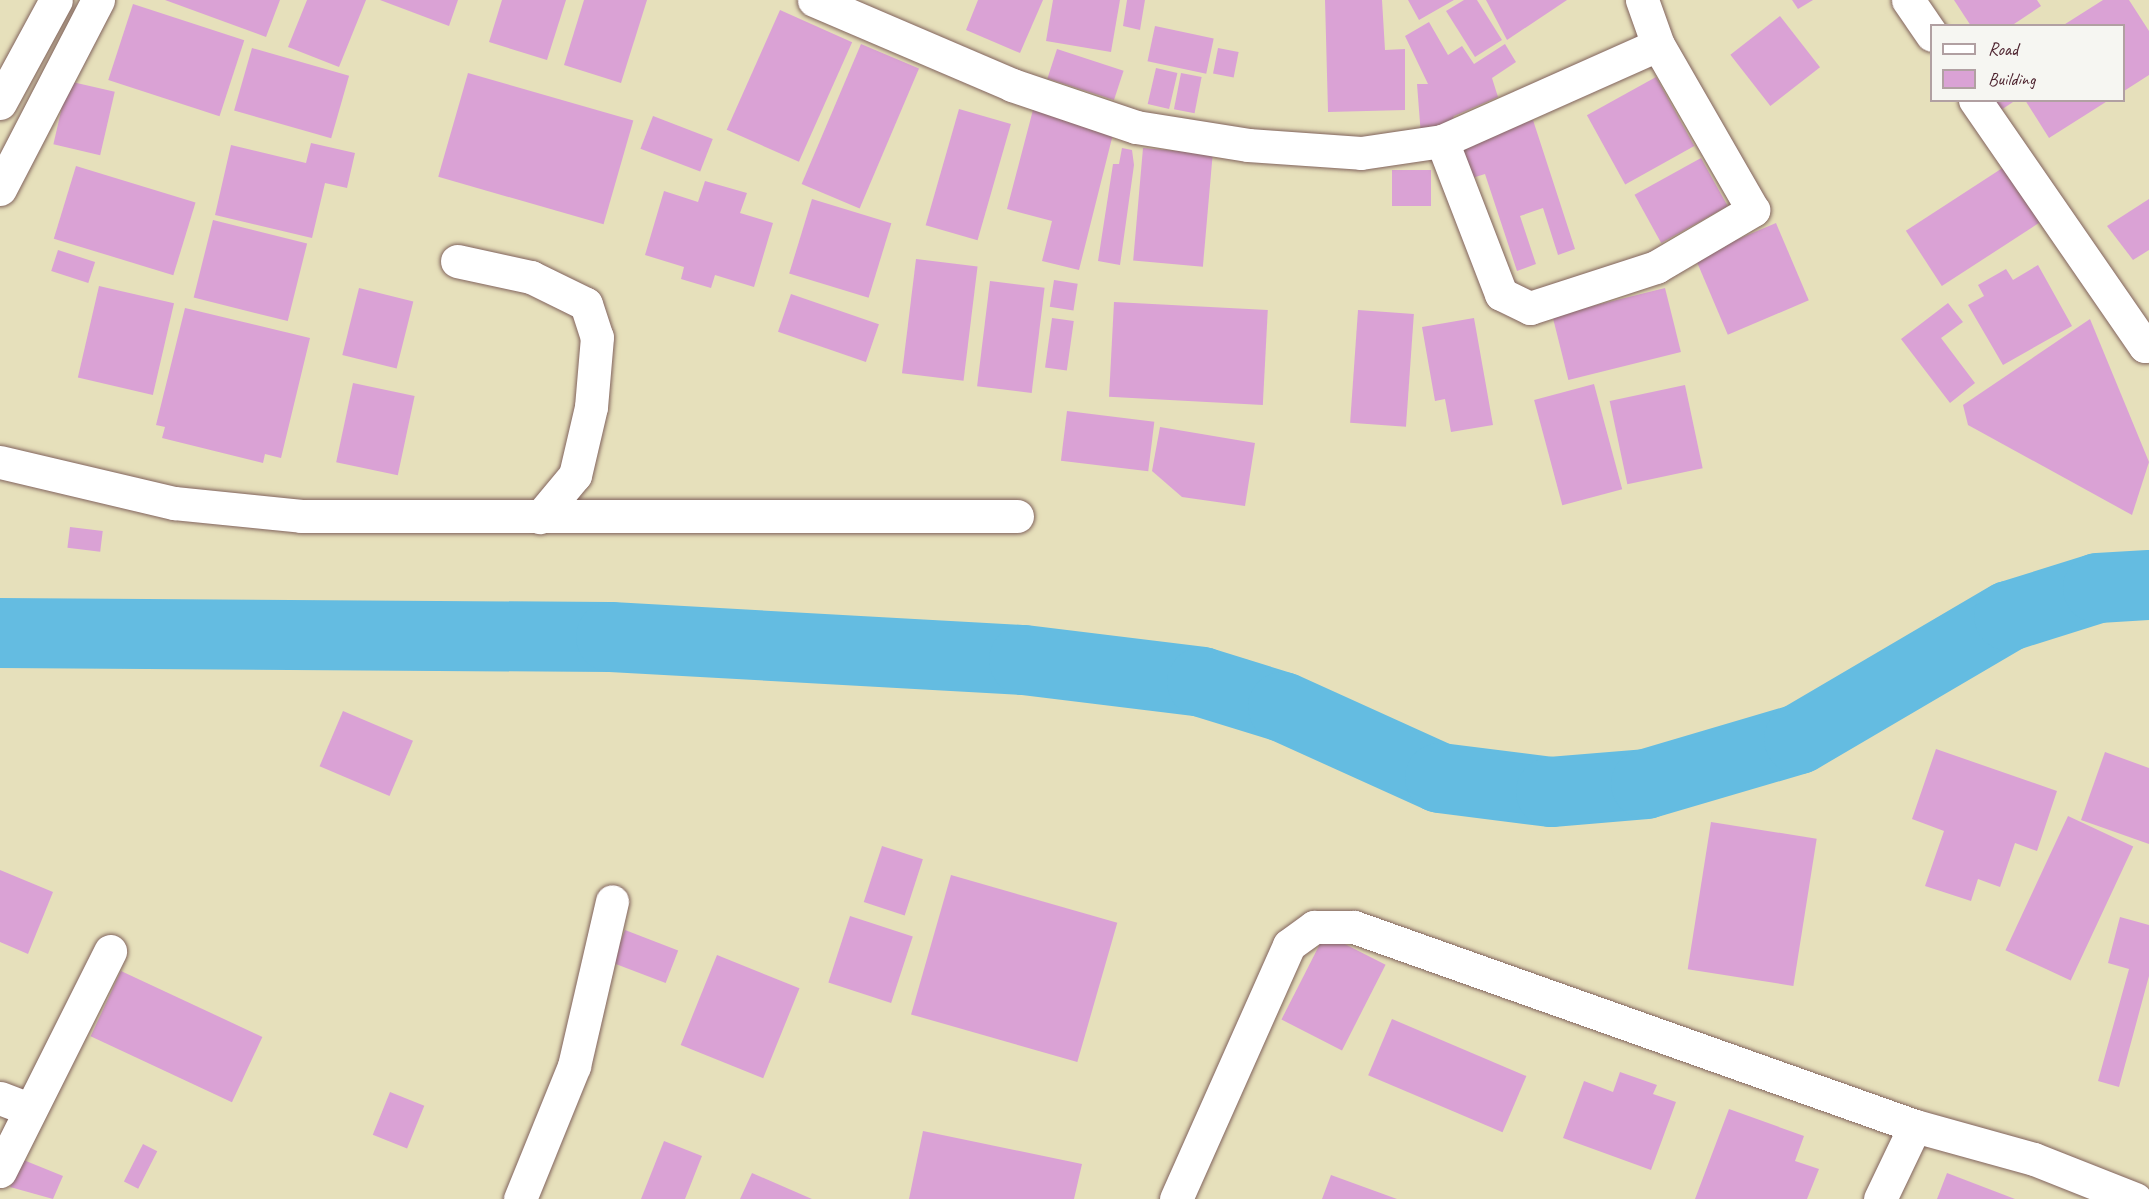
<!DOCTYPE html>
<html>
<head>
<meta charset="utf-8">
<style>
  body { margin:0 }
  #map { position:relative; width:2149px; height:1199px; overflow:hidden; background:#e6e0bb; font-family:Caveat,sans-serif }
  div>[style] { position:absolute }
  [style*='--x'] { left:calc(var(--x)*1px); top:calc(var(--y)*1px); width:calc(var(--w)*1px); rotate:calc(var(--a)*1deg) }
  .river>* { height:70px; margin:-35px; padding:0 35px; transform-origin:35px; border-radius:35px; background:#64bce1 }
  .building>* { inset:0; background:#daa2d5; transform-origin:0 0 }
  .roads { filter:drop-shadow(0 0 2px #81635d) drop-shadow(0 0 2px #81635d) }
  .minor>* { height:33px; margin:-16.5px; padding:0 16.5px; transform-origin:16.5px; border-radius:16.5px; background:#fff }
  .major>* { height:33px; margin:-16.5px; padding:0 16.5px; transform-origin:16.5px; border-radius:16.5px; background:#fff }
  span { translate:-50% -50%; white-space:nowrap; text-align:center; line-height:1.15; -webkit-text-stroke:6px #f6f6f2; paint-order:stroke }
  .legend { position:absolute; left:1930px; top:24px; width:195px; height:78px; box-sizing:border-box; background:#f6f6f2; border:2px solid #b1a0a2; margin:0; padding:8px 10px; list-style:none; font-size:18px; color:#4a1f2b }
  .legend li { display:flex; align-items:center; gap:12px; height:30px }
  .legend b { width:30px; border:2px solid #b1a0a2 }
</style>
</head>
<body>
<div id="map">
  <div class="river">
    <div style="--x:0;--y:633;--w:611;--a:0.38"></div>
    <div style="--x:611;--y:637;--w:414;--a:3.2"></div>
    <div style="--x:1024;--y:660;--w:179;--a:7"></div>
    <div style="--x:1202;--y:682;--w:85;--a:17.2"></div>
    <div style="--x:1283;--y:707;--w:172;--a:24.3"></div>
    <div style="--x:1440;--y:778;--w:112;--a:7.2"></div>
    <div style="--x:1551;--y:792;--w:95;--a:-4.8"></div>
    <div style="--x:1646;--y:784;--w:159;--a:-16.4"></div>
    <div style="--x:1799;--y:739;--w:243;--a:-30.4"></div>
    <div style="--x:2009;--y:616;--w:93;--a:-17.5"></div>
    <div style="--x:2098;--y:588;--w:51;--a:-3.4"></div>
  </div>
  <div class="building">
    <div style="clip-path:polygon(165px 0,280px 0,266px 37px)"></div>
    <div style="clip-path:polygon(307px 0,366px 0,339px 67px,288px 47px)"></div>
    <div style="clip-path:polygon(380px 0,458px 0,449px 26px)"></div>
    <div style="clip-path:polygon(502px 0,566px 0,547px 60px,489px 42px)"></div>
    <div style="clip-path:polygon(584px 0,647px 0,621px 83px,564px 65px)"></div>
    <div style="clip-path:polygon(978px 0,1043px 0,1020px 53px,966px 30px)"></div>
    <div style="clip-path:polygon(1053px 0,1120px 0,1111px 52px,1046px 41px)"></div>
    <div style="clip-path:polygon(1127px 0,1145px 0,1140px 30px,1123px 26px)"></div>
    <div style="clip-path:polygon(1325px 0,1382px 0,1385px 50px,1405px 49px,1405px 110px,1328px 112px)"></div>
    <div style="clip-path:polygon(1408px 0,1454px 0,1419px 20px)"></div>
    <div style="clip-path:polygon(1464px 0,1477px 0,1502px 40px,1475px 57px,1446px 11px)"></div>
    <div style="clip-path:polygon(1486px 0,1567px 0,1507px 40px)"></div>
    <div style="clip-path:polygon(1792px 0,1813px 0,1798px 9px)"></div>
    <div style="clip-path:polygon(1954px 0,2037px 0,2041px 6px,2011px 26px,1971px 26px)"></div>
    <div style="clip-path:polygon(2103px 0,2129px 0,2149px 31px,2149px 75px,2124px 91px,2124px 26px,2062px 26px)"></div>
    <div style="left:133px;top:4px;width:117px;height:80px;rotate:18deg"></div>
    <div style="left:780px;top:10px;width:79px;height:131px;rotate:24deg"></div>
    <div style="left:1780px;top:16px;width:65px;height:63px;rotate:52deg"></div>
    <div style="clip-path:polygon(1429px 22px,1448px 55px,1462px 46px,1474px 64px,1505px 44px,1516px 62px,1492px 78px,1498px 97px,1454px 116px,1448px 127px,1421px 136px,1417px 84px,1428px 84px,1405px 36px)"></div>
    <div style="left:1155px;top:26px;width:60px;height:36px;rotate:12deg"></div>
    <div style="left:861px;top:44px;width:63px;height:152px;rotate:23deg"></div>
    <div style="left:252px;top:48px;width:101px;height:65px;rotate:16deg"></div>
    <div style="left:1218px;top:48px;width:21px;height:26px;rotate:11deg"></div>
    <div style="left:1057px;top:49px;width:70px;height:31px;rotate:18deg"></div>
    <div style="left:1156px;top:68px;width:22px;height:37px;rotate:13deg"></div>
    <div style="left:468px;top:73px;width:172px;height:108px;rotate:16deg"></div>
    <div style="left:1181px;top:73px;width:21px;height:37px;rotate:11deg"></div>
    <div style="left:1656px;top:77px;width:79px;height:79px;rotate:61deg"></div>
    <div style="left:68px;top:81px;width:48px;height:65px;rotate:13deg"></div>
    <div style="clip-path:polygon(1987px 100px,2016px 100px,1995px 114px)"></div>
    <div style="clip-path:polygon(2025px 100px,2109px 100px,2049px 138px)"></div>
    <div style="clip-path:polygon(1034px 106px,1115px 126px,1079px 270px,1042px 261px,1052px 221px,1007px 209px)"></div>
    <div style="left:959px;top:109px;width:54px;height:121px;rotate:16deg"></div>
    <div style="left:653px;top:116px;width:64px;height:35px;rotate:21deg"></div>
    <div style="clip-path:polygon(1533px 120px,1575px 249px,1558px 255px,1543px 208px,1520px 216px,1536px 264px,1517px 271px,1485px 174px,1469px 179px,1458px 144px)"></div>
    <div style="clip-path:polygon(311px 143px,355px 153px,347px 188px,325px 183px,312px 238px,215px 215px,231px 145px,306px 163px)"></div>
    <div style="clip-path:polygon(1122px 148px,1132px 150px,1134px 165px,1120px 265px,1098px 261px,1113px 164px,1119px 164px)"></div>
    <div style="left:1143px;top:148px;width:70px;height:113px;rotate:5deg"></div>
    <div style="left:1701px;top:158px;width:55px;height:76px;rotate:61deg"></div>
    <div style="left:76px;top:166px;width:125px;height:76px;rotate:17deg"></div>
    <div style="left:2004px;top:167px;width:66px;height:117px;rotate:57deg"></div>
    <div style="left:1431px;top:170px;width:36px;height:39px;rotate:90deg"></div>
    <div style="clip-path:polygon(705px 181px,747px 193px,740px 213px,773px 223px,754px 287px,715px 275px,711px 288px,681px 279px,684px 267px,645px 255px,664px 191px,698px 202px)"></div>
    <div style="left:812px;top:199px;width:83px;height:78px;rotate:17deg"></div>
    <div style="clip-path:polygon(2149px 199px,2149px 250px,2133px 260px,2107px 226px)"></div>
    <div style="left:213px;top:220px;width:97px;height:80px;rotate:14deg"></div>
    <div style="left:1776px;top:223px;width:84px;height:88px;rotate:67deg"></div>
    <div style="left:58px;top:250px;width:39px;height:22px;rotate:18deg"></div>
    <div style="left:916px;top:259px;width:62px;height:115px;rotate:7deg"></div>
    <div style="clip-path:polygon(2038px 265px,2072px 326px,2003px 365px,1968px 305px,1984px 296px,1978px 285px,2006px 269px,2013px 280px)"></div>
    <div style="left:1054px;top:280px;width:24px;height:27px;rotate:9deg"></div>
    <div style="left:990px;top:281px;width:55px;height:106px;rotate:7deg"></div>
    <div style="left:99px;top:286px;width:77px;height:94px;rotate:13deg"></div>
    <div style="left:359px;top:288px;width:56px;height:69px;rotate:14deg"></div>
    <div style="left:1665px;top:288px;width:66px;height:116px;rotate:76deg"></div>
    <div style="left:791px;top:294px;width:93px;height:40px;rotate:19deg"></div>
    <div style="left:1114px;top:302px;width:154px;height:95px;rotate:3deg"></div>
    <div style="clip-path:polygon(1948px 303px,1963px 322px,1941px 338px,1975px 383px,1950px 403px,1901px 339px)"></div>
    <div style="clip-path:polygon(185px 308px,310px 338px,281px 458px,265px 454px,263px 463px,162px 438px,165px 427px,156px 425px)"></div>
    <div style="left:1358px;top:310px;width:56px;height:113px;rotate:4deg"></div>
    <div style="left:1052px;top:318px;width:22px;height:50px;rotate:8deg"></div>
    <div style="clip-path:polygon(1474px 318px,1493px 425px,1451px 432px,1445px 399px,1435px 401px,1422px 327px)"></div>
    <div style="clip-path:polygon(2090px 319px,2149px 462px,2132px 515px,1968px 425px,1963px 405px)"></div>
    <div style="left:353px;top:383px;width:63px;height:81px;rotate:12deg"></div>
    <div style="left:1594px;top:384px;width:109px;height:62px;rotate:75deg"></div>
    <div style="left:1685px;top:385px;width:85px;height:77px;rotate:78deg"></div>
    <div style="left:1067px;top:411px;width:88px;height:50px;rotate:7deg"></div>
    <div style="clip-path:polygon(1160px 427px,1255px 443px,1245px 506px,1182px 497px,1152px 471px)"></div>
    <div style="left:70px;top:527px;width:33px;height:21px;rotate:7deg"></div>
    <div style="left:343px;top:711px;width:76px;height:60px;rotate:23deg"></div>
    <div style="clip-path:polygon(1936px 749px,2057px 791px,2037px 851px,2015px 843px,2000px 887px,1978px 879px,1971px 901px,1925px 886px,1944px 831px,1912px 819px)"></div>
    <div style="clip-path:polygon(2105px 752px,2149px 768px,2149px 844px,2081px 820px)"></div>
    <div style="left:2068px;top:816px;width:72px;height:148px;rotate:25deg"></div>
    <div style="left:1711px;top:822px;width:107px;height:149px;rotate:9deg"></div>
    <div style="left:882px;top:846px;width:43px;height:59px;rotate:18deg"></div>
    <div style="clip-path:polygon(0 870px,53px 892px,28px 954px,0 942px)"></div>
    <div style="left:951px;top:875px;width:173px;height:145px;rotate:16deg"></div>
    <div style="left:850px;top:916px;width:66px;height:70px;rotate:18deg"></div>
    <div style="clip-path:polygon(2120px 917px,2149px 925px,2149px 976px,2119px 1087px,2098px 1081px,2129px 969px,2108px 963px)"></div>
    <div style="left:625px;top:930px;width:57px;height:35px;rotate:21deg"></div>
    <div style="left:1325px;top:934px;width:68px;height:96px;rotate:27deg"></div>
    <div style="left:717px;top:955px;width:89px;height:97px;rotate:22deg"></div>
    <div style="left:121px;top:971px;width:156px;height:72px;rotate:25deg"></div>
    <div style="left:1392px;top:1019px;width:146px;height:61px;rotate:23deg"></div>
    <div style="clip-path:polygon(1620px 1072px,1657px 1085px,1653px 1094px,1676px 1102px,1651px 1170px,1563px 1138px,1584px 1081px,1613px 1092px)"></div>
    <div style="left:390px;top:1092px;width:37px;height:46px;rotate:22deg"></div>
    <div style="clip-path:polygon(1729px 1109px,1804px 1136px,1795px 1161px,1819px 1169px,1807px 1199px,1695px 1199px)"></div>
    <div style="clip-path:polygon(923px 1131px,1082px 1164px,1074px 1199px,909px 1199px)"></div>
    <div style="clip-path:polygon(664px 1141px,702px 1156px,685px 1199px,641px 1199px)"></div>
    <div style="left:143px;top:1144px;width:16px;height:42px;rotate:27deg"></div>
    <div style="clip-path:polygon(21px 1159px,63px 1176px,53px 1199px,10px 1187px)"></div>
    <div style="clip-path:polygon(752px 1173px,812px 1199px,740px 1199px)"></div>
    <div style="clip-path:polygon(1947px 1173px,2015px 1199px,1937px 1199px)"></div>
    <div style="clip-path:polygon(1331px 1175px,1397px 1199px,1322px 1199px)"></div>
  </div>
  <div class="roads">
    <div class="minor">
      <div style="--x:814;--y:0;--w:215;--a:23.2"></div>
      <div style="--x:1012;--y:85;--w:131;--a:18.7"></div>
      <div style="--x:1136;--y:127;--w:113;--a:9.1"></div>
      <div style="--x:1248;--y:145;--w:113;--a:4"></div>
      <div style="--x:1361;--y:153;--w:82;--a:-8.4"></div>
      <div style="--x:1442;--y:141;--w:236;--a:-24"></div>
      <div style="--x:1908;--y:0;--w:42;--a:55.6"></div>
      <div style="--x:1975;--y:100;--w:299;--a:55.4"></div>
      <div style="--x:2145;--y:346;--w:5;--a:-37"></div>
      <div style="--x:1442;--y:141;--w:164;--a:68.9"></div>
      <div style="--x:1501;--y:294;--w:32;--a:26"></div>
      <div style="--x:1530;--y:308;--w:133;--a:-18"></div>
      <div style="--x:1656;--y:267;--w:113;--a:-30.4"></div>
      <div style="--x:1753;--y:210;--w:190;--a:-119.9"></div>
      <div style="--x:1658;--y:45;--w:48;--a:-109.6"></div>
      <div style="--x:457;--y:261;--w:76;--a:12.2"></div>
      <div style="--x:531;--y:277;--w:61;--a:26.1"></div>
      <div style="--x:586;--y:304;--w:35;--a:72"></div>
      <div style="--x:597;--y:337;--w:70;--a:94.9"></div>
      <div style="--x:591;--y:407;--w:70;--a:103.2"></div>
      <div style="--x:575;--y:475;--w:55;--a:129.8"></div>
      <div style="--x:0;--y:462;--w:179;--a:13.3"></div>
      <div style="--x:174;--y:503;--w:128;--a:5.8"></div>
      <div style="--x:301;--y:516;--w:716;--a:0"></div>
      <div style="--x:0;--y:1098;--w:30;--a:21"></div>
      <div style="--x:0;--y:1171;--w:246;--a:-63.4"></div>
      <div style="--x:520;--y:1199;--w:144;--a:-67.9"></div>
      <div style="--x:574;--y:1066;--w:169;--a:-77"></div>
      <div style="--x:1176;--y:1199;--w:278;--a:-66"></div>
      <div style="--x:1289;--y:945;--w:31;--a:-36"></div>
      <div style="--x:1314;--y:927;--w:40;--a:0"></div>
      <div style="--x:1354;--y:927;--w:595;--a:19.53"></div>
      <div style="--x:1880;--y:1199;--w:81;--a:-64.4"></div>
      <div style="--x:1915;--y:1126;--w:123;--a:15.5"></div>
      <div style="--x:2034;--y:1159;--w:109;--a:21.6"></div>
    </div>
    <div class="major">
      <div style="--x:0;--y:103;--w:117;--a:-61.5"></div>
      <div style="--x:0;--y:189;--w:213;--a:-62.6"></div>
    </div>
  </div>
  <ul class="legend">
  <li><b style="height:8px;background:#fff"></b>Road</li>
  <li><b style="height:16px;background:#daa2d5"></b>Building</li>
  </ul>
</div>
</body>
</html>
